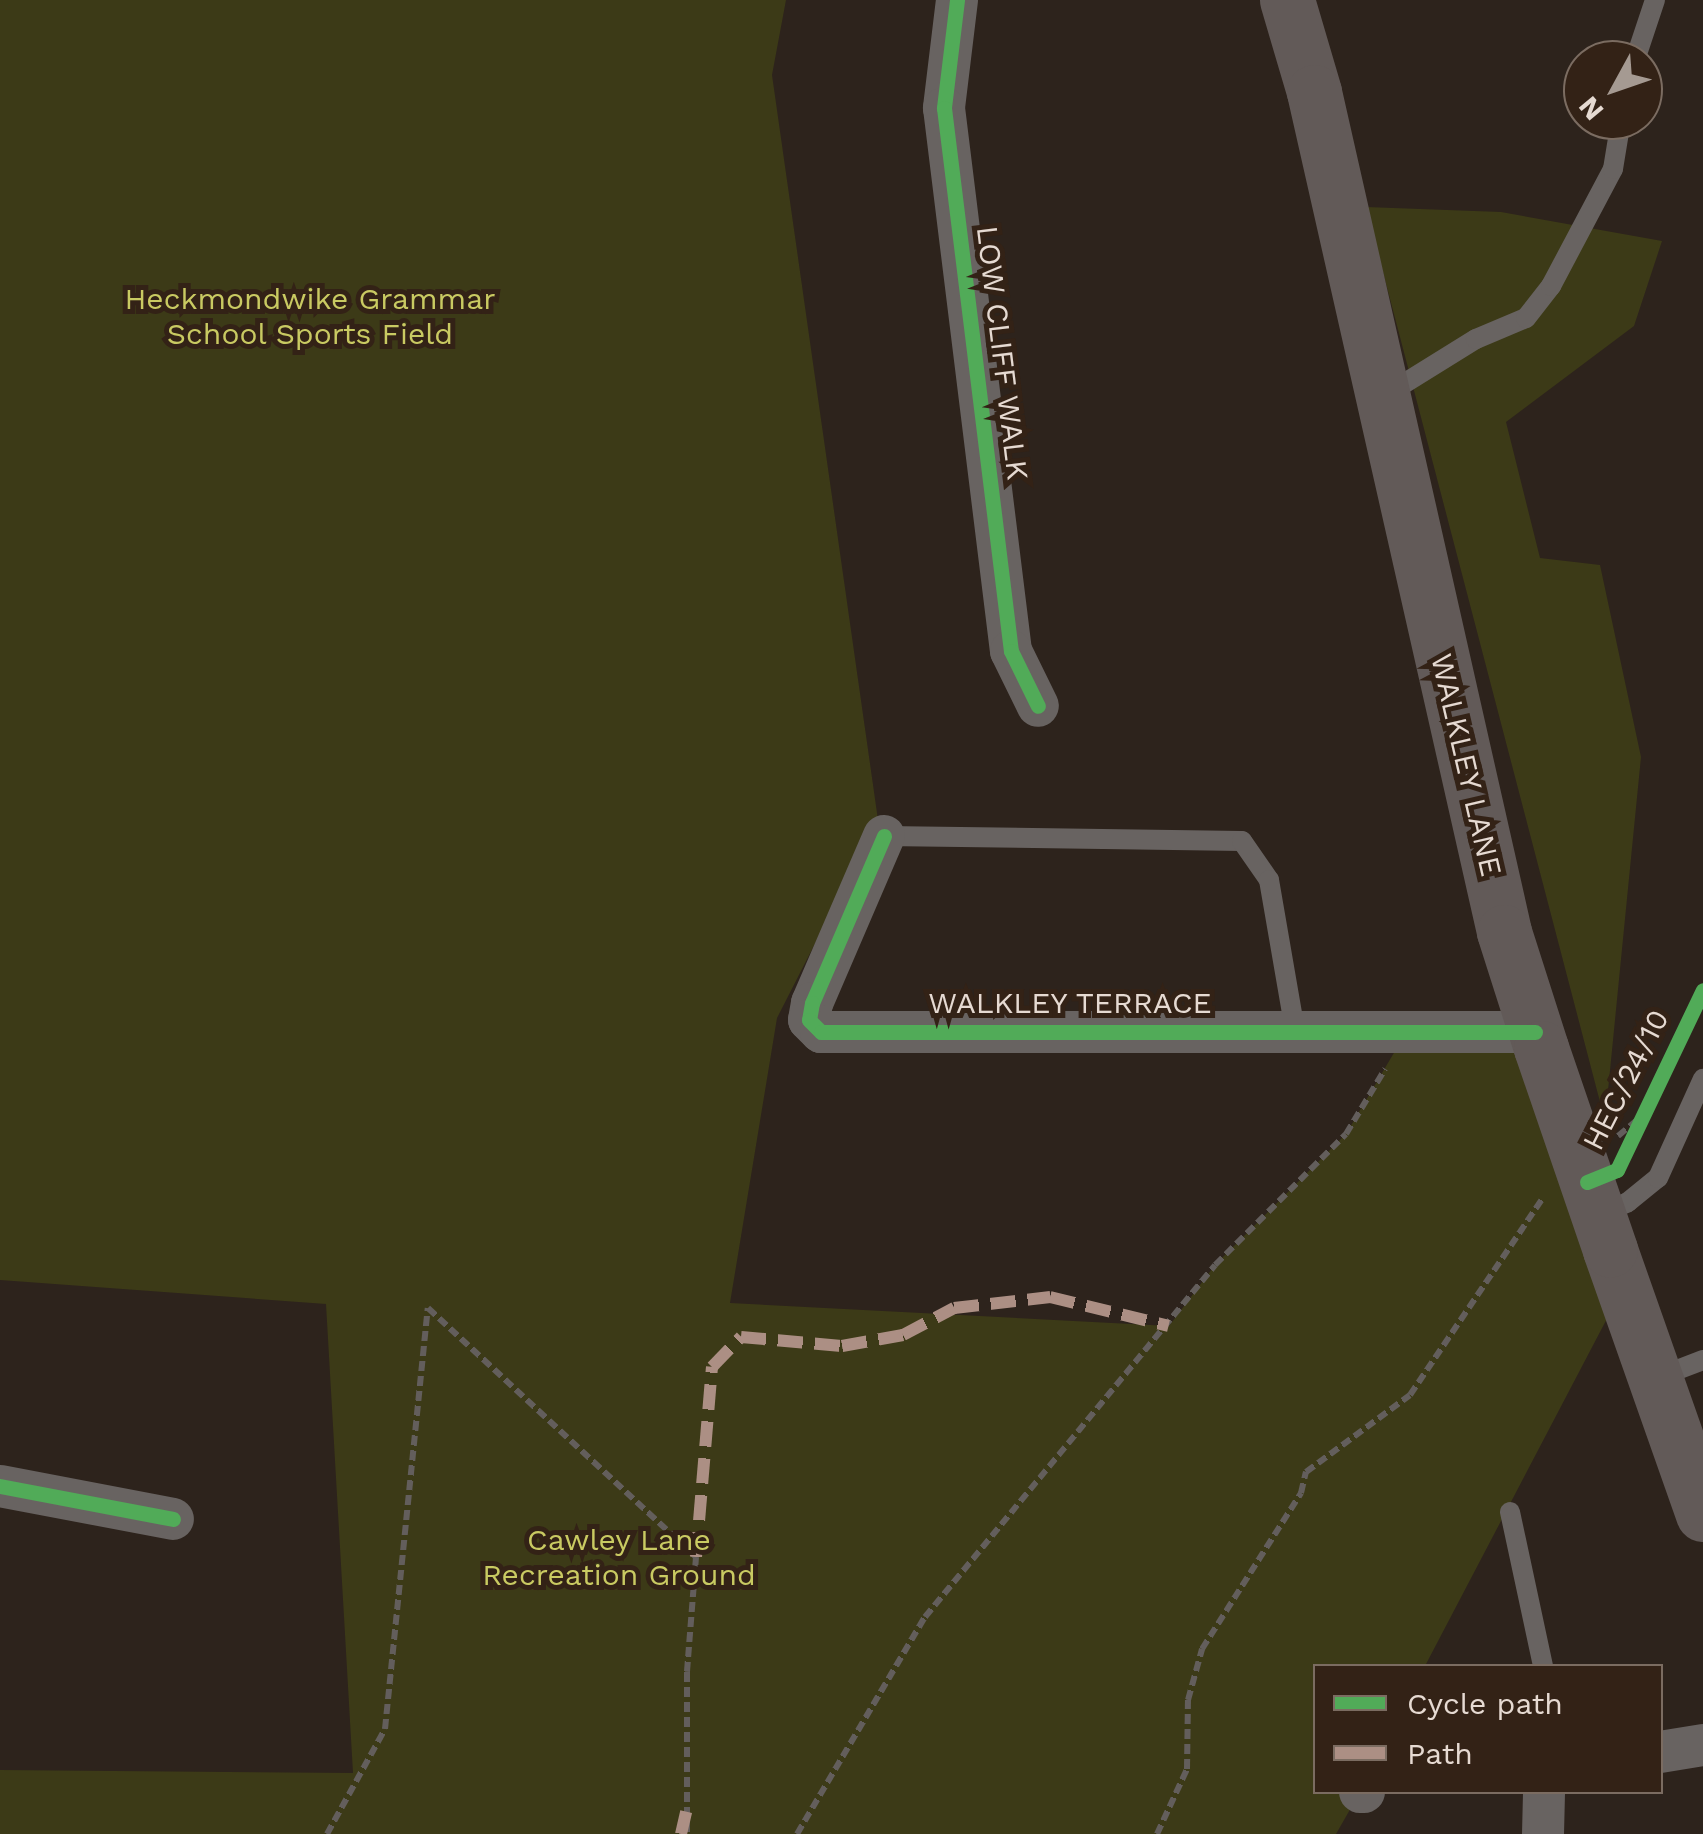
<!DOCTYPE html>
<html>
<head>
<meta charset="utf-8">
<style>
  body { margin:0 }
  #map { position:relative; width:1703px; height:1834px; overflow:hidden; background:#2d231c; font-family:"Work Sans",sans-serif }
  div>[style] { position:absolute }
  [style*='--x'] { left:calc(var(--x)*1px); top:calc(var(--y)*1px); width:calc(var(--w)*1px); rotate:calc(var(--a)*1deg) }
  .green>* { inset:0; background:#3c3a17 }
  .path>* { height:6px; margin-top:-3px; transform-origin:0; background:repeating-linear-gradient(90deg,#635e5c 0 10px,transparent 0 15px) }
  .lane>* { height:20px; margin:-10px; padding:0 10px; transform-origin:10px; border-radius:10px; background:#686361 }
  .street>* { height:42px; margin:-21px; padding:0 21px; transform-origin:21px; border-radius:21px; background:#686361 }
  .secondary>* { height:55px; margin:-27.5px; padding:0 27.5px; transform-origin:27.5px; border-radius:27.5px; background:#625a58 }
  .secondary-bridge>* { height:55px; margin:-27.5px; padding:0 27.5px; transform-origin:27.5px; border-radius:27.5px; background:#625a58 }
  .quiet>* { height:12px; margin-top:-6px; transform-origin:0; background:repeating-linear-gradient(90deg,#ac8f84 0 25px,transparent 0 37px) }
  .cycleway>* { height:15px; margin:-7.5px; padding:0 7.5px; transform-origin:7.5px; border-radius:7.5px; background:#51ab58 }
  span { translate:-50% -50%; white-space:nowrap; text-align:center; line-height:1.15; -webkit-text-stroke:10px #332216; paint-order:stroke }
  .park-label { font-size:30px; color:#c9ca62 }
  .street-label { font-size:30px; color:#e6dad2 }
  .legend { position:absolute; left:1313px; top:1664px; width:350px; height:130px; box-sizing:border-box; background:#332216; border:2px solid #7b6c61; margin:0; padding:12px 18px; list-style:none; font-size:30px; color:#e6dad2 }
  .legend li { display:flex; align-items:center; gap:20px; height:50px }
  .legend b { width:50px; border:2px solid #7b6c61 }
  .north { position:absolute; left:1563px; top:40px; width:100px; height:100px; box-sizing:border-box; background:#332216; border:2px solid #7b6c61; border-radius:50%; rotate:230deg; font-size:28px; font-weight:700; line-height:40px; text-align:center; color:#e6dad2 }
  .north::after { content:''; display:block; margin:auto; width:35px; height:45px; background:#a59a92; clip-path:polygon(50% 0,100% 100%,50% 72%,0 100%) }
</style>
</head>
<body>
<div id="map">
  <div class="green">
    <div style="clip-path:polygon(0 0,786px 0,772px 75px,878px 820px,777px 1018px,730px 1303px,1169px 1326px,1215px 1265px,1346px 1134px,1408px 1029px,1535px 1032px,1622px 1290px,1425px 1666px,1316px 1666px,1316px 1792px,1360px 1792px,1336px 1834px,0 1834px,0 1770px,353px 1773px,326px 1304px,0 1280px)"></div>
    <div style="clip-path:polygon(1366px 207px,1501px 212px,1662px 241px,1634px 326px,1506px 422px,1540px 558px,1600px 565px,1641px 757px,1605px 1121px)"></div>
  </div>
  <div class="path">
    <div style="--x:1618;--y:1136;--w:33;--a:-40"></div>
    <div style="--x:327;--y:1834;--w:120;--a:-61.1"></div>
    <div style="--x:385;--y:1729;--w:423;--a:-84.2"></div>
    <div style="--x:428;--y:1308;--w:366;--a:42.9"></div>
    <div style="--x:696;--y:1557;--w:115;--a:94.5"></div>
    <div style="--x:687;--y:1672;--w:162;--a:90"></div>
    <div style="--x:797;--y:1834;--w:252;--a:-59.5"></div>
    <div style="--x:925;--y:1617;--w:456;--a:-50.5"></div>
    <div style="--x:1215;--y:1265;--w:185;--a:-45"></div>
    <div style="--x:1346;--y:1134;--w:76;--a:-59"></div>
    <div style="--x:1157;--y:1834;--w:72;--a:-65.2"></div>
    <div style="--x:1187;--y:1769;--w:69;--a:-89.2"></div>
    <div style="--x:1188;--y:1700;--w:53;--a:-74.6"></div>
    <div style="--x:1202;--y:1649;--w:185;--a:-57.6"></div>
    <div style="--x:1301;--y:1493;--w:22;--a:-77"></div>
    <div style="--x:1306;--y:1472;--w:129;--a:-36.5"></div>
    <div style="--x:1410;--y:1395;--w:238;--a:-56"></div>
  </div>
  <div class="lane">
    <div style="--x:1635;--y:60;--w:63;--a:-71.6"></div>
    <div style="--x:1384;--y:396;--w:108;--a:-31.8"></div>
    <div style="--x:1476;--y:339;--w:54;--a:-22.8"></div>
    <div style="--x:1526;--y:318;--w:41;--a:-52"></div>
    <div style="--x:1551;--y:286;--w:132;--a:-62.1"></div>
    <div style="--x:1613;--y:169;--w:50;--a:-80.7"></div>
    <div style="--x:884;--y:836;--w:358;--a:0.8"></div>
    <div style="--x:1242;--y:841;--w:47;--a:55.3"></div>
    <div style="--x:1269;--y:880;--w:152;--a:80.2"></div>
    <div style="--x:1599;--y:1214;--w:31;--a:-22"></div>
    <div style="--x:1628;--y:1202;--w:38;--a:-39"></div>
    <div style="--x:1658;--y:1178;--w:109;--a:-65.6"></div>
    <div style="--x:1656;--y:1378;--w:50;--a:-21"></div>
    <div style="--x:1510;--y:1512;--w:157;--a:77.9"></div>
  </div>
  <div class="street">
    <div style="--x:957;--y:0;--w:109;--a:96.9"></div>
    <div style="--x:944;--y:108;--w:547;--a:82.97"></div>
    <div style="--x:1011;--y:651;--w:61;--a:63.9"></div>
    <div style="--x:884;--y:836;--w:182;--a:113.3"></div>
    <div style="--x:812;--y:1003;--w:17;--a:100"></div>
    <div style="--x:809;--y:1020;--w:17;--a:45"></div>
    <div style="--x:821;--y:1032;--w:714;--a:0"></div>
    <div style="--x:0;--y:1486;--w:176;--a:10.8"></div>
    <div style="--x:1660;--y:1752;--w:44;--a:-9.2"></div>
    <div style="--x:1360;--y:1792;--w:4;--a:0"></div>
    <div style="--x:1543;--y:1834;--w:42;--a:-88.6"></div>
  </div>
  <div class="secondary">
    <div style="--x:1287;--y:0;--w:96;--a:73.6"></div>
    <div style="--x:1314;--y:92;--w:861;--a:77.25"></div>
    <div style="--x:1504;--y:932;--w:122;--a:72.3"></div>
    <div style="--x:1610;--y:1250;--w:280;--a:70.6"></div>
  </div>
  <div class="secondary-bridge">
    <div style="--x:1541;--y:1048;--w:213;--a:71.1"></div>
  </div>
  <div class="quiet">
    <div style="--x:696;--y:1557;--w:191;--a:-85.2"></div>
    <div style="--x:712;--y:1367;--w:42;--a:-46"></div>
    <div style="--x:741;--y:1337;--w:101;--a:5.1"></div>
    <div style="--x:842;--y:1346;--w:62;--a:-10.2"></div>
    <div style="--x:903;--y:1335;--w:58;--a:-27.9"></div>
    <div style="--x:954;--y:1308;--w:97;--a:-6.5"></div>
    <div style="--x:1050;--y:1297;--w:122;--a:13.7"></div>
    <div style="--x:681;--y:1834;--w:23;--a:-77"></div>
  </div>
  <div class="cycleway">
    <div style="--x:957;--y:0;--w:109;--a:96.9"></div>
    <div style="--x:944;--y:108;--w:547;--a:82.97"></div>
    <div style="--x:1011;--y:651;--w:61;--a:63.9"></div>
    <div style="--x:884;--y:836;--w:182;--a:113.3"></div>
    <div style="--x:812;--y:1003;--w:17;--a:100"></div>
    <div style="--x:809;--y:1020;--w:17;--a:45"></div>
    <div style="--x:821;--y:1032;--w:714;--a:0"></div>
    <div style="--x:1587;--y:1182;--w:32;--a:-22"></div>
    <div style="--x:1617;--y:1170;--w:199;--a:-64.5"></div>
    <div style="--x:0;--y:1486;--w:176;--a:10.8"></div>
  </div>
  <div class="park-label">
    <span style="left:310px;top:316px">Heckmondwike Grammar<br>School Sports Field</span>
    <span style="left:619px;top:1557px">Cawley Lane<br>Recreation Ground</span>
  </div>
  <div class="street-label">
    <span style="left:1002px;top:353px;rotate:83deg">LOW CLIFF WALK</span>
    <span style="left:1466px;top:765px;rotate:77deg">WALKLEY LANE</span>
    <span style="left:1070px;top:1003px">WALKLEY TERRACE</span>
    <span style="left:1626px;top:1080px;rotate:-63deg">HEC/24/10</span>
  </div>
  <ul class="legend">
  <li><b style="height:12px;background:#51ab58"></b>Cycle path</li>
  <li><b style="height:12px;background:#ac8f84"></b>Path</li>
  </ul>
  <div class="north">N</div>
</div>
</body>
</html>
